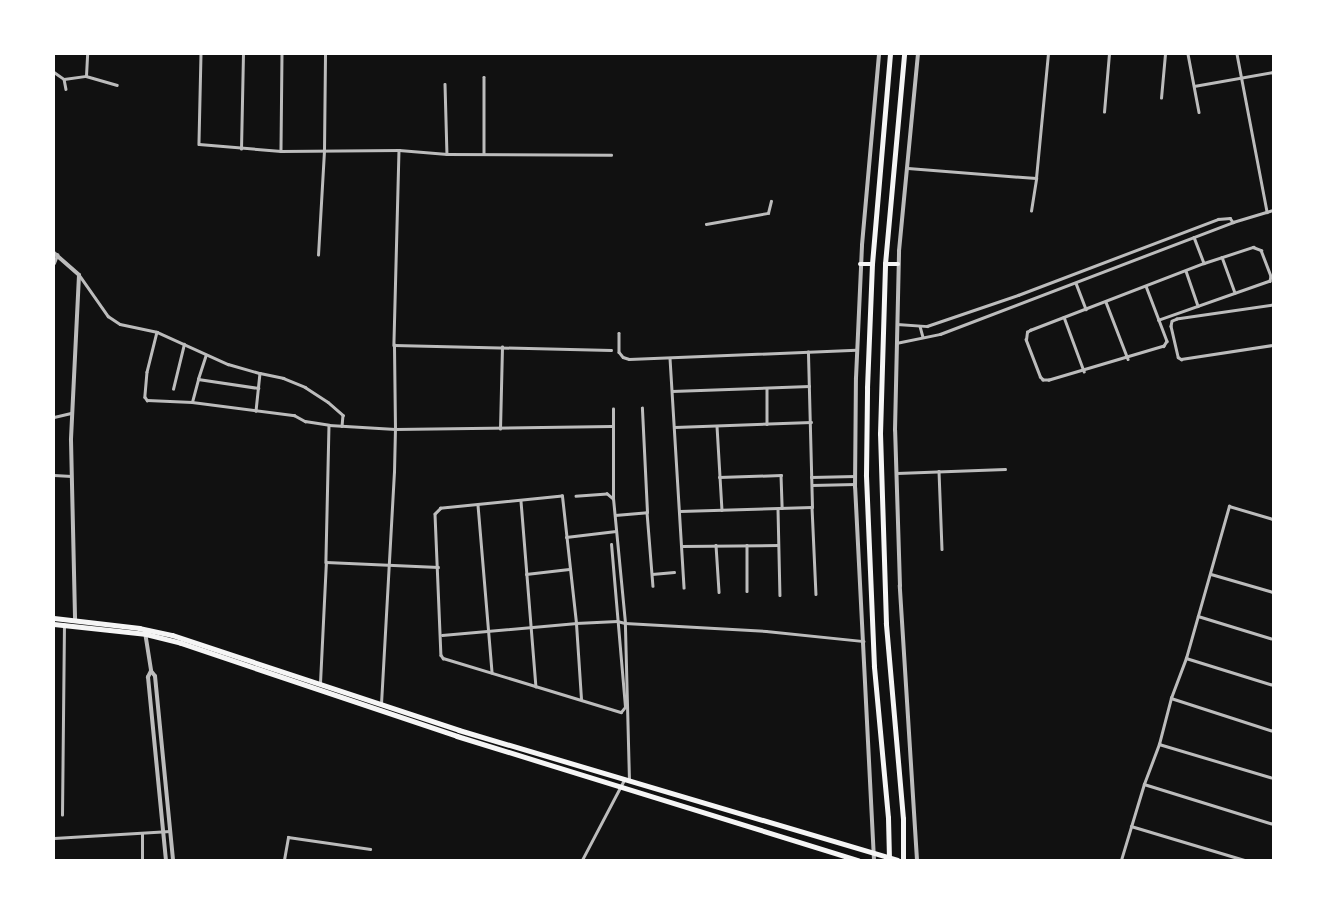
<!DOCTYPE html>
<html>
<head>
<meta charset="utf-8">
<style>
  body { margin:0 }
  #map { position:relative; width:1327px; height:914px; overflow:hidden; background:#111; font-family:"Roboto Condensed",sans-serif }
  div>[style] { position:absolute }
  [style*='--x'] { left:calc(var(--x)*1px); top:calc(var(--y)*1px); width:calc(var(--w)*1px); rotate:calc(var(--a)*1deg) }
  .minor>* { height:2.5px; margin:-1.25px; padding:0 1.25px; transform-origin:1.25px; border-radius:1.25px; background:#bcbcbc }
  .tertiary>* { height:4px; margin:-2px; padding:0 2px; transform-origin:2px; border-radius:2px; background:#bcbcbc }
  .trunk>* { height:4.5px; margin:-2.25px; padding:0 2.25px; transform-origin:2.25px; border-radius:2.25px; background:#f5f5f5 }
  span { translate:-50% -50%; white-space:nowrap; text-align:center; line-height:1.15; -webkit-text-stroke:5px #fff; paint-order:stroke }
  .frame { position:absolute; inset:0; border:55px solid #fff; pointer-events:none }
</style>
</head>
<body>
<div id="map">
  <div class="minor">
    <div style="--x:201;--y:54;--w:90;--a:91.3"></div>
    <div style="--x:199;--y:144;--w:82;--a:4.9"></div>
    <div style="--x:282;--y:54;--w:97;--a:90.6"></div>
    <div style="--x:281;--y:151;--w:118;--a:-0.5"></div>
    <div style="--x:399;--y:150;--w:195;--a:91.5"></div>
    <div style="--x:394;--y:345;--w:217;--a:1.3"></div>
    <div style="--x:1188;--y:54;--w:59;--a:79.3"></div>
    <div style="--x:1237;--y:54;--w:161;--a:79.2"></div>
    <div style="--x:54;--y:72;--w:12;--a:35"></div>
    <div style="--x:64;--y:79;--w:10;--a:79"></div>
    <div style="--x:86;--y:76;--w:22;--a:-87"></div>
    <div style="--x:484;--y:77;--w:77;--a:90"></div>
    <div style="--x:64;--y:79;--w:22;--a:-8"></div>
    <div style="--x:86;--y:76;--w:32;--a:16"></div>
    <div style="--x:445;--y:84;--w:70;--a:88.4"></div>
    <div style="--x:1194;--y:86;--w:80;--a:-10"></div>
    <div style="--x:1161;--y:98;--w:44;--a:-84.8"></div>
    <div style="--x:1104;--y:112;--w:58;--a:-85.1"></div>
    <div style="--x:241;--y:149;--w:95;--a:-88.8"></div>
    <div style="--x:399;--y:150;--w:48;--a:4.8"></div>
    <div style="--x:447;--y:154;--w:164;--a:0.3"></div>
    <div style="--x:908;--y:168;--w:128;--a:4.5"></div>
    <div style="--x:1036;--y:178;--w:125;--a:-84.5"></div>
    <div style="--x:1031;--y:211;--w:33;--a:-81"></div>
    <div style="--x:706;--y:224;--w:63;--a:-10.1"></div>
    <div style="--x:768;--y:213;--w:12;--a:-76"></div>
    <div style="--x:1194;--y:237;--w:28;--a:69"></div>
    <div style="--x:318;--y:255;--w:104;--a:-86.7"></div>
    <div style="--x:324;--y:151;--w:97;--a:-89.4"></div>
    <div style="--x:1222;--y:257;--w:38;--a:70"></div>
    <div style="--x:54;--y:263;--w:9;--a:-69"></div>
    <div style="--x:1186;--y:271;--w:37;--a:71"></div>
    <div style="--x:80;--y:276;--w:49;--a:55"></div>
    <div style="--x:108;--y:316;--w:14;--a:34"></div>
    <div style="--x:120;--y:324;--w:38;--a:12"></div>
    <div style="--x:157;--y:332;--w:78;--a:24.3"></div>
    <div style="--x:228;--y:364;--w:33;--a:16"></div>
    <div style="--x:260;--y:373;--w:38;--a:96"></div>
    <div style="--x:1076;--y:283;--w:28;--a:69"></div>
    <div style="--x:1146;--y:286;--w:59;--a:69.1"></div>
    <div style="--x:1167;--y:341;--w:6;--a:121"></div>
    <div style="--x:1164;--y:346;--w:120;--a:163.5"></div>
    <div style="--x:1049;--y:380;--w:6;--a:180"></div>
    <div style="--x:1043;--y:380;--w:4;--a:-135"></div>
    <div style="--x:1040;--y:377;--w:40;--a:-111"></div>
    <div style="--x:1026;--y:340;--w:8;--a:-83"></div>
    <div style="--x:1027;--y:332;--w:4;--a:-34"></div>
    <div style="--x:1030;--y:330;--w:186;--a:-21.1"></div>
    <div style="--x:1204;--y:263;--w:52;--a:-18.1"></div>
    <div style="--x:1253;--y:247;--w:9;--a:21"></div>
    <div style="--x:1261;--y:250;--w:28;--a:69"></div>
    <div style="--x:1271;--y:276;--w:5;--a:101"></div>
    <div style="--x:1270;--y:281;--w:118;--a:160.6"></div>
    <div style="--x:1106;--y:302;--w:61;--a:68.9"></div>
    <div style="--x:1273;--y:305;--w:97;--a:171.7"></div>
    <div style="--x:1177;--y:319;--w:5;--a:158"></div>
    <div style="--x:1172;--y:321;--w:5;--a:101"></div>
    <div style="--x:1171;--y:326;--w:32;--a:77"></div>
    <div style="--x:1178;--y:357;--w:4;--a:34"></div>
    <div style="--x:1181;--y:359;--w:93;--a:-8.7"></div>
    <div style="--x:1064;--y:317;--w:58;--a:69.7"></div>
    <div style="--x:897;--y:324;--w:30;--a:4"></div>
    <div style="--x:927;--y:326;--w:96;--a:-18.8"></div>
    <div style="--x:1018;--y:295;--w:214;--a:-20.8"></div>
    <div style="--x:1218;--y:219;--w:12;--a:-5"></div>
    <div style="--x:1230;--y:218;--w:5;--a:53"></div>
    <div style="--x:920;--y:326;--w:11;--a:75"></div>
    <div style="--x:157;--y:332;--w:41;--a:104"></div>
    <div style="--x:147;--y:372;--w:25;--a:95"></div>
    <div style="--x:145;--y:397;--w:4;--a:56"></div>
    <div style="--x:147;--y:400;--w:45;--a:2.5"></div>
    <div style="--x:192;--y:402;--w:103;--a:7.3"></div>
    <div style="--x:294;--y:415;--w:13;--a:29"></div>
    <div style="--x:305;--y:421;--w:24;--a:9"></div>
    <div style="--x:329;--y:425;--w:66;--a:3.5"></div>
    <div style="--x:395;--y:429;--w:84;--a:-90.7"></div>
    <div style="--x:619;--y:333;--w:19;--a:90"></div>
    <div style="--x:619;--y:352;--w:6;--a:51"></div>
    <div style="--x:623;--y:357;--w:6;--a:18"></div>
    <div style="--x:629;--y:359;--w:227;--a:-2.3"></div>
    <div style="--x:896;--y:343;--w:45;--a:-11.6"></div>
    <div style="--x:940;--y:334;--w:314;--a:-20.9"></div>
    <div style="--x:1233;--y:222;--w:42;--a:-16.7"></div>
    <div style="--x:670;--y:358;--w:230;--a:86.5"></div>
    <div style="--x:260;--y:373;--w:24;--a:12"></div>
    <div style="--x:283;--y:378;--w:24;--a:22"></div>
    <div style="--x:305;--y:387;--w:27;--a:33"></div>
    <div style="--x:328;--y:402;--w:20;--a:41"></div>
    <div style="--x:343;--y:415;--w:11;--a:95"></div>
    <div style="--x:198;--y:379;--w:25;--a:-72"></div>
    <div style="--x:767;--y:388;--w:36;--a:90"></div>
    <div style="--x:173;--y:389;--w:46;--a:-76.3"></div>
    <div style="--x:672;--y:391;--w:137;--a:-2.1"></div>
    <div style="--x:192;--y:402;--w:24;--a:-75"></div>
    <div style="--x:198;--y:379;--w:61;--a:8.5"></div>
    <div style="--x:54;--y:417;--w:18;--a:-13"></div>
    <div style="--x:329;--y:425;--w:137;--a:91.3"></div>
    <div style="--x:326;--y:562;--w:112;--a:2.6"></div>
    <div style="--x:717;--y:426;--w:84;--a:86.6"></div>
    <div style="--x:675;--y:427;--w:136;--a:-2.1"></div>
    <div style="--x:500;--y:429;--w:82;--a:-88.6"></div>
    <div style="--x:939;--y:471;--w:78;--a:87.8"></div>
    <div style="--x:897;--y:473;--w:108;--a:-2.1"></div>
    <div style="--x:54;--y:475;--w:17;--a:3"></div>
    <div style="--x:719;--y:477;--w:62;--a:-1.8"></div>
    <div style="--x:781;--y:475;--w:33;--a:88"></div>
    <div style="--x:811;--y:477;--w:44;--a:-1.3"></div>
    <div style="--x:812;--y:485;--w:43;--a:-1.3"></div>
    <div style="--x:613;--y:499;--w:90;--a:-90"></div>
    <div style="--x:521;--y:501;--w:186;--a:85.4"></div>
    <div style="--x:478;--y:505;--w:168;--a:85.2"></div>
    <div style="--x:812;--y:507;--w:87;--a:87.4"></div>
    <div style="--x:778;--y:509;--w:86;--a:88.7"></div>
    <div style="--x:680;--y:511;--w:132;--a:-1.7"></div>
    <div style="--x:812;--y:507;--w:155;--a:-91.5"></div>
    <div style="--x:647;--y:512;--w:74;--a:85.4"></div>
    <div style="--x:615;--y:515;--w:32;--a:-5"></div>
    <div style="--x:647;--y:512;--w:104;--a:-92.8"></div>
    <div style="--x:566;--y:537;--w:50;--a:-6.8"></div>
    <div style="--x:716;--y:545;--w:47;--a:86.3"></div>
    <div style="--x:747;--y:545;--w:46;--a:90"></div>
    <div style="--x:682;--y:546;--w:96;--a:-0.6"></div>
    <div style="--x:526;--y:574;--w:43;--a:-6.6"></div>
    <div style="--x:652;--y:574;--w:22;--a:-5"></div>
    <div style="--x:1211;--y:574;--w:65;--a:16.2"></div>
    <div style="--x:1198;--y:616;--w:78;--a:17"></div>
    <div style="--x:442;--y:635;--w:135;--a:-5.1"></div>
    <div style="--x:576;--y:623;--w:41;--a:-2.8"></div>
    <div style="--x:617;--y:621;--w:8;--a:14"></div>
    <div style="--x:625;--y:623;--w:125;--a:-95.5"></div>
    <div style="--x:613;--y:499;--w:8;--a:-140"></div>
    <div style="--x:607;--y:494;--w:31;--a:176"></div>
    <div style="--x:1186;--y:658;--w:91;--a:17.2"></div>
    <div style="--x:320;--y:683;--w:121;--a:-87.2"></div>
    <div style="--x:1171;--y:698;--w:107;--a:17.9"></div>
    <div style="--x:581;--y:699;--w:76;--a:-93.8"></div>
    <div style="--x:576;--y:623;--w:128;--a:-96.3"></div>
    <div style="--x:562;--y:496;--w:122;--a:174.3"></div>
    <div style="--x:441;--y:508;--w:8;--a:135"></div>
    <div style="--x:435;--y:514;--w:141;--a:87.6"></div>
    <div style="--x:441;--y:655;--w:4;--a:56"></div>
    <div style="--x:443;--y:658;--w:186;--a:16.9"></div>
    <div style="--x:621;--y:712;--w:6;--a:-51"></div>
    <div style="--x:625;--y:707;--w:163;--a:-94.9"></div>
    <div style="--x:381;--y:704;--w:232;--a:-86.8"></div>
    <div style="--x:394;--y:472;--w:43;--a:-88.7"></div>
    <div style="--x:395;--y:429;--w:216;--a:-0.8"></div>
    <div style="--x:1159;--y:744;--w:119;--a:16.6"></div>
    <div style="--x:629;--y:781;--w:158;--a:-91.5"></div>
    <div style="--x:625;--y:623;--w:141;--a:3.2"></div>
    <div style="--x:766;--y:631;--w:98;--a:5.9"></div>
    <div style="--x:1144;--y:784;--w:135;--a:17.2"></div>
    <div style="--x:62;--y:815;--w:190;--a:-89.4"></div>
    <div style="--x:1131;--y:826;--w:118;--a:16.7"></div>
    <div style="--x:54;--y:838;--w:116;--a:-3.5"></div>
    <div style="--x:142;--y:860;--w:26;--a:-90"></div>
    <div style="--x:284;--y:860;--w:23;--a:-80"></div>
    <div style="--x:288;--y:837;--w:83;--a:8.3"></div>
    <div style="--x:582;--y:860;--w:90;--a:-62.3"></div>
    <div style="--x:1121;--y:860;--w:79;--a:-73.2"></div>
    <div style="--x:1144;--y:784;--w:43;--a:-69.4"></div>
    <div style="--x:1159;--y:744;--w:48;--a:-75.4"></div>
    <div style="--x:1171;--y:698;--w:43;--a:-69.4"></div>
    <div style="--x:1186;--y:658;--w:158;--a:-74.2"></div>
    <div style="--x:1229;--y:506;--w:46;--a:16.5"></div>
  </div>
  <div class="tertiary">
    <div style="--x:54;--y:253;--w:33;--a:41"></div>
    <div style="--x:79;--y:275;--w:165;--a:92.8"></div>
    <div style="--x:71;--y:440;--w:180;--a:88.7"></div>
    <div style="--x:145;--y:632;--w:39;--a:81"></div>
    <div style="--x:151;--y:671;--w:6;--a:51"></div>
    <div style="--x:155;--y:676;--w:185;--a:84.4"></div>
    <div style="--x:151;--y:671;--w:7;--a:117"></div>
    <div style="--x:148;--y:677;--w:184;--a:84.4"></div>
    <div style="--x:874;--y:860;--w:373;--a:-92.9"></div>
    <div style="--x:855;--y:487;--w:109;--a:-89.5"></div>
    <div style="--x:856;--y:378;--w:133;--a:-87.4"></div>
    <div style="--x:862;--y:245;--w:192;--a:-84.9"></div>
    <div style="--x:917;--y:860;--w:275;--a:-93.6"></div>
    <div style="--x:900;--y:586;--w:156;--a:-91.8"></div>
    <div style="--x:895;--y:430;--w:179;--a:-88.7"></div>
    <div style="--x:899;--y:251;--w:198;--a:-84.5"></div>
  </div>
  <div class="trunk">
    <div style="--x:860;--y:264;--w:12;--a:0"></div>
    <div style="--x:885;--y:264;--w:13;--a:0"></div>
    <div style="--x:54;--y:618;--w:86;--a:6.7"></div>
    <div style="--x:139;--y:628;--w:34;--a:12"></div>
    <div style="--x:172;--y:635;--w:302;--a:18.3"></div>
    <div style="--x:459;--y:730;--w:457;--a:16.5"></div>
    <div style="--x:54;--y:624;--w:93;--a:6.2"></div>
    <div style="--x:146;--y:634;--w:36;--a:14"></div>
    <div style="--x:181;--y:643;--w:291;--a:18.6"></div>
    <div style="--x:457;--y:736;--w:420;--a:17.2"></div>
    <div style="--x:889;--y:859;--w:41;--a:-91.4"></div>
    <div style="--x:888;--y:818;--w:152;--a:-95.3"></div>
    <div style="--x:874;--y:667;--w:192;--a:-92.4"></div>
    <div style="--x:866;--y:475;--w:87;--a:-89.3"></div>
    <div style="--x:867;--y:388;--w:124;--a:-87.7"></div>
    <div style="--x:872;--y:264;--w:211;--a:-85.1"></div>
    <div style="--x:903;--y:860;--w:41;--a:-90"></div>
    <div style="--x:903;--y:819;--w:196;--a:-95"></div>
    <div style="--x:886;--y:624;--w:190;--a:-91.8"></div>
    <div style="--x:880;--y:434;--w:170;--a:-88.3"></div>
    <div style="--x:885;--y:264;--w:211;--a:-84.8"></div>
  </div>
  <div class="frame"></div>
</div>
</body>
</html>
